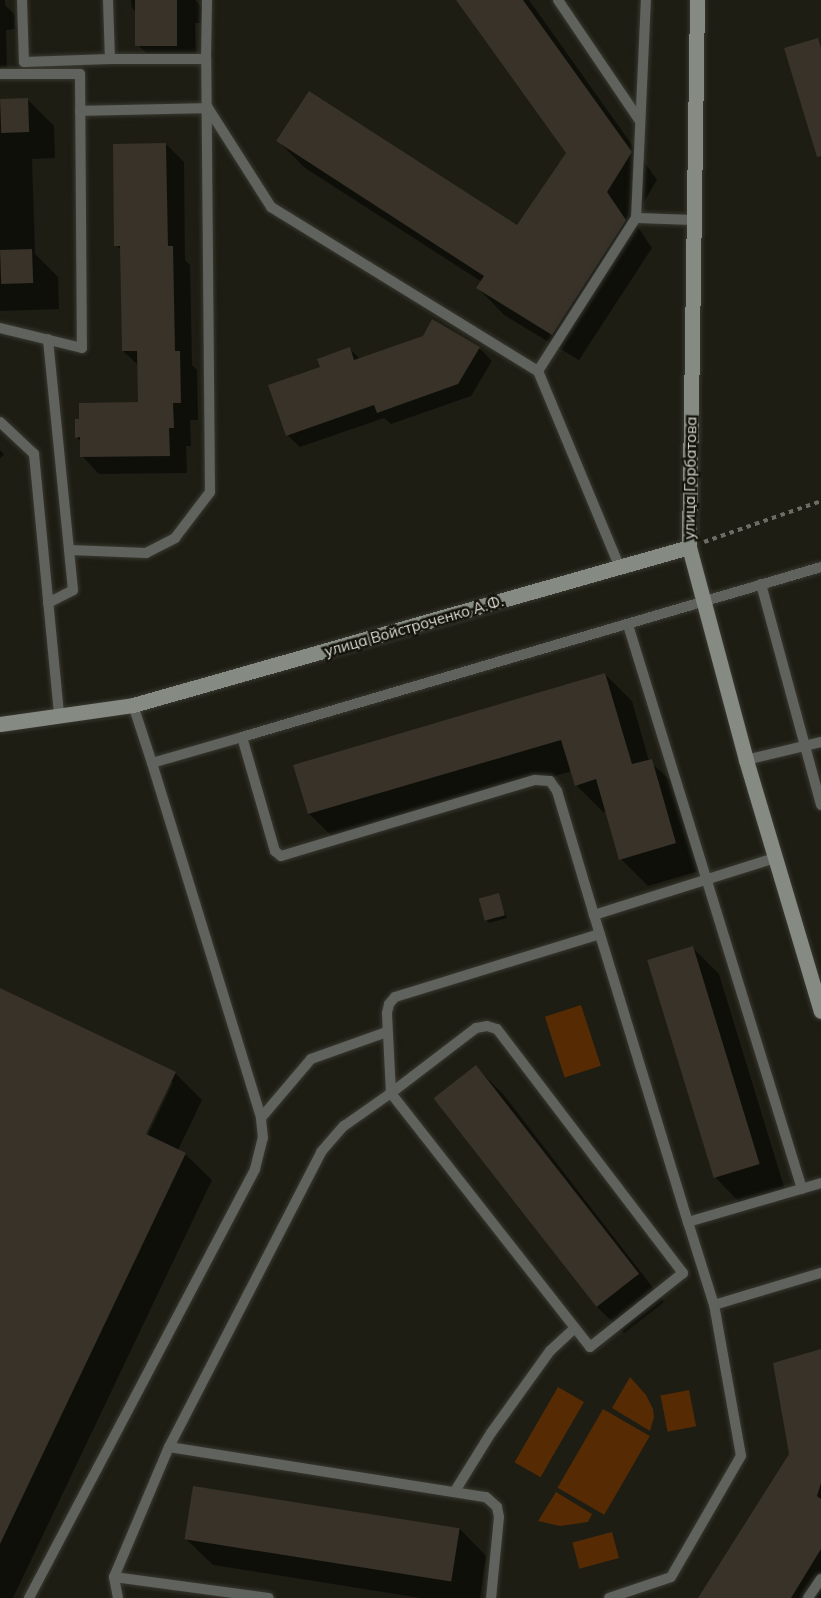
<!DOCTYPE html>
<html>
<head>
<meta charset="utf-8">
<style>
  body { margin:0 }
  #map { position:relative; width:821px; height:1598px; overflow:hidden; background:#1d1d14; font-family:Mulish,sans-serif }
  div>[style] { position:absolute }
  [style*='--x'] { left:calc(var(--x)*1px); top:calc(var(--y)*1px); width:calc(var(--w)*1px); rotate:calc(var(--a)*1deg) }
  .green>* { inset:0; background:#562b03; transform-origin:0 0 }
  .shadow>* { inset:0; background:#0007; transform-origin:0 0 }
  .building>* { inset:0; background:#383229; transform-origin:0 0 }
  .path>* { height:4px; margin-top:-2px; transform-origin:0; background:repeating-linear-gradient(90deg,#6c6c64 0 4.5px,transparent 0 9px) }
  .roads { filter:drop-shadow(0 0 2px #38382f) drop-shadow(0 0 2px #38382f) }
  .service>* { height:10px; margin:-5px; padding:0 5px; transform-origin:5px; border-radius:5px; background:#5f625d }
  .secondary>* { height:15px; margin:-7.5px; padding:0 7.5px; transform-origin:7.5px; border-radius:7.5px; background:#858a82 }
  span { translate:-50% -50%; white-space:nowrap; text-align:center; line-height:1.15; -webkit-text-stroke:5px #14140b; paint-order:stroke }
  .street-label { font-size:15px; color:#deded8 }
</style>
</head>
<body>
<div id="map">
  <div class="green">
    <div style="left:581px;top:1005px;width:64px;height:38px;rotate:72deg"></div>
    <div style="clip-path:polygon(630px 1377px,646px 1395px,653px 1409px,654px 1417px,650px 1431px,612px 1408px)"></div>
    <div style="left:558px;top:1387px;width:30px;height:87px;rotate:30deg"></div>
    <div style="left:689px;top:1390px;width:37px;height:29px;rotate:79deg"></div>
    <div style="left:603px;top:1409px;width:54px;height:91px;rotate:30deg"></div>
    <div style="clip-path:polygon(556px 1492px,592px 1514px,588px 1522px,560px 1526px,538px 1521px)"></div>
    <div style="left:612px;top:1532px;width:27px;height:41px;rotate:75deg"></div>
  </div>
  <div class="shadow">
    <div style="clip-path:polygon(0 0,5px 0,5px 5px,15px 15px,15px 29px,6px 30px,7px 67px,0 68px)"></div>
    <div style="clip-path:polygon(131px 0,195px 0,204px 9px,204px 23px,195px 23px,196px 61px,156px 63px,138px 45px,137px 13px,132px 8px)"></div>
    <div style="clip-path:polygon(458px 0,529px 0,657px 180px,633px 220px,652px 248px,579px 360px,504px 315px,478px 288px,482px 282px,305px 168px,278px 141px,517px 227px,567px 153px)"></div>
    <div style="clip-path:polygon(27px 99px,54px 126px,55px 158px,32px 159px,35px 254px,58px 277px,59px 309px,0 311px,0 100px)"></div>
    <div style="clip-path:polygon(166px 144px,184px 162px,185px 260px,190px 265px,192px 365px,197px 370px,198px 420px,190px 420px,191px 446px,186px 446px,187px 473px,99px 474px,82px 456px,81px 442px,76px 437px,139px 404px,139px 366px,123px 351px,122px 251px,116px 245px)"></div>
    <div style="clip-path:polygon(479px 348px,492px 361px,471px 396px,391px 424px,384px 418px,300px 447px,287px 435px,322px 368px,350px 349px,360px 359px)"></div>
    <div style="left:0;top:450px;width:6px;height:54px;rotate:45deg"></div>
    <div style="clip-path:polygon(605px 674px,632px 701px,649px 761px,678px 787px,702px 870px,648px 886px,621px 859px,607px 811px,603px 812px,576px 785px,572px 771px,336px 840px,309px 814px)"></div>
    <div style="clip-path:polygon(498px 895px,507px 918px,489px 923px,487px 920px)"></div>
    <div style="clip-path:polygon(692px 947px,719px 974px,785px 1190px,741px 1204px,715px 1177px)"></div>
    <div style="clip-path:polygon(evenodd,0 990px,175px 1073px,202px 1100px,178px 1150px,185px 1154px,212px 1180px,13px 1598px,0 1598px,0 990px,169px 1082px,173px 1082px,145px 1141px,142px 1140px,169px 1082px)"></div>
    <div style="clip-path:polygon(476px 1067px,503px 1094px,664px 1302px,624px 1333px,597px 1307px)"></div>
    <div style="clip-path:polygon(821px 1353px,821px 1598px,700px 1598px,791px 1454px)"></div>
    <div style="clip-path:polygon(460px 1529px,486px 1556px,480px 1598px,421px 1598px,213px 1565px,186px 1539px)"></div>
  </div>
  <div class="building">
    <div style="left:135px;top:0;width:42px;height:46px"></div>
    <div style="clip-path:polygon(456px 0,523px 0,632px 152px,607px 192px,626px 220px,552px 335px,476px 288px,484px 276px,276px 141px,309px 91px,517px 225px,566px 153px)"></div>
    <div style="clip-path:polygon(818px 38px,821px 48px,821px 156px,817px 157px,784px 48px)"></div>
    <div style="left:28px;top:98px;width:34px;height:28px;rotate:88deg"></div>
    <div style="clip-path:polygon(166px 143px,168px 246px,173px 246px,175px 351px,180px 351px,181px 403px,173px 403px,174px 428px,169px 428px,170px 456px,80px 457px,80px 437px,75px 438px,75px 419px,79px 419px,79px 403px,138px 402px,137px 351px,122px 351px,120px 246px,114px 246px,113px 144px)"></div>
    <div style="left:32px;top:249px;width:34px;height:32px;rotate:88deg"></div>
    <div style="clip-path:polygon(432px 319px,480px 347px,458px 384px,377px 413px,374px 405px,286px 436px,268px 385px,320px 367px,317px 359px,350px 347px,354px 360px,423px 336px)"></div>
    <div style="clip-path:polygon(605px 673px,632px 764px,652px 759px,676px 843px,619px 860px,596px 779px,575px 786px,561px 740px,308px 814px,293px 765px)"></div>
    <div style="left:499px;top:893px;width:23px;height:21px;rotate:75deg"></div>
    <div style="left:693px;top:946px;width:228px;height:48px;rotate:73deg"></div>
    <div style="clip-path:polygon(0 988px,176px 1072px,146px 1134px,186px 1153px,0 1544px)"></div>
    <div style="left:476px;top:1065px;width:265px;height:54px;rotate:52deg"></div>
    <div style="clip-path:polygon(821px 1349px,821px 1483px,817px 1496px,821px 1499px,821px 1549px,791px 1598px,698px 1598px,789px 1454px,773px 1363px)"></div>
    <div style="left:193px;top:1486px;width:270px;height:54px;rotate:9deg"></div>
  </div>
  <div class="path">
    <div style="--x:704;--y:542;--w:124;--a:-19.3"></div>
  </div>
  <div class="roads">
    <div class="service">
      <div style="--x:22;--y:0;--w:62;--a:88.2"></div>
      <div style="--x:24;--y:62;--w:86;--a:-2"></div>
      <div style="--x:108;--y:0;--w:59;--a:88.1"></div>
      <div style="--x:110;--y:59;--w:96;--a:0"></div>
      <div style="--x:206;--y:59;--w:59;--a:-89"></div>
      <div style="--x:558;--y:0;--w:146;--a:55.9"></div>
      <div style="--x:0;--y:74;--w:80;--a:0"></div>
      <div style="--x:80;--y:74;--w:274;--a:89.6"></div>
      <div style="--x:82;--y:348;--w:84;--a:-166.3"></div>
      <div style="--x:80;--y:111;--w:128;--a:-1.3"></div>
      <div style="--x:208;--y:108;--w:117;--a:57.5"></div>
      <div style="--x:271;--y:207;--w:313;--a:31.6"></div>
      <div style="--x:538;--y:371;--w:213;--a:67.4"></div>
      <div style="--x:636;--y:218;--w:218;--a:-87.4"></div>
      <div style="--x:538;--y:371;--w:182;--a:-57.4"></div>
      <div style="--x:636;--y:218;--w:58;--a:2"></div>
      <div style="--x:0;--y:422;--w:47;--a:43.3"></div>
      <div style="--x:34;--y:454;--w:262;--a:84.5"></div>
      <div style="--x:70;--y:550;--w:76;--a:2.3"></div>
      <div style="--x:146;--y:553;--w:33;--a:-27"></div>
      <div style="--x:175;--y:538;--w:58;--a:-52.7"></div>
      <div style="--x:210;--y:492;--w:433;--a:-90.5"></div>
      <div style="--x:761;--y:584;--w:229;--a:74.8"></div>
      <div style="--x:48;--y:603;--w:28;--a:-27"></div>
      <div style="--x:73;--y:590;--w:252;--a:-95.7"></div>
      <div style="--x:628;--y:625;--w:590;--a:72.85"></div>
      <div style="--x:133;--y:705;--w:61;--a:71.9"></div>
      <div style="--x:152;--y:763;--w:94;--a:-16.1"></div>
      <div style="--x:242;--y:737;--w:119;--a:73.9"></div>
      <div style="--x:275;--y:851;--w:8;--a:40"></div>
      <div style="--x:281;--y:856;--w:265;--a:-16.7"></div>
      <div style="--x:535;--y:780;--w:15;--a:4"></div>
      <div style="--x:550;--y:781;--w:12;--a:55"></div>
      <div style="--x:557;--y:791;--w:129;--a:73.4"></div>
      <div style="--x:594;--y:915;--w:190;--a:-17.5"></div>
      <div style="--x:242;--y:737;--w:603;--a:-16.36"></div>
      <div style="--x:746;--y:760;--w:77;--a:-13.5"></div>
      <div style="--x:152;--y:763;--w:371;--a:72.9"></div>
      <div style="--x:261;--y:1118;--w:77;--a:-49.7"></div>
      <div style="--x:311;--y:1059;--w:81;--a:-19.6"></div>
      <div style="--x:594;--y:915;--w:321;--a:73"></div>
      <div style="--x:688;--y:1222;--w:139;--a:-16.3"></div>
      <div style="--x:487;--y:1026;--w:10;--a:17"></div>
      <div style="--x:497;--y:1029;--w:307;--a:52.7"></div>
      <div style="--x:683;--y:1273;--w:119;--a:141.5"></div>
      <div style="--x:590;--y:1347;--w:323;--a:-128.1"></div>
      <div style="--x:391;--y:1093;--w:107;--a:-37.4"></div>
      <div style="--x:476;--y:1028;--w:11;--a:-10"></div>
      <div style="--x:714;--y:1305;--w:112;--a:-16.7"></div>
      <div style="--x:169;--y:1447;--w:321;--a:9"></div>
      <div style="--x:486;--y:1497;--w:15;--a:42"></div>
      <div style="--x:497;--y:1507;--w:10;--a:79"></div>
      <div style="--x:499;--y:1517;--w:81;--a:95.6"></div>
      <div style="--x:455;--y:1491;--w:68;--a:-58.2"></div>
      <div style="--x:491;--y:1433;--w:101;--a:-54.3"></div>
      <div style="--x:550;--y:1351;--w:34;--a:-43"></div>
      <div style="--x:114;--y:1577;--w:156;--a:7.7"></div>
      <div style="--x:29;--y:1598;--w:485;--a:-62.2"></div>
      <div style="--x:255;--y:1169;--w:32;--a:-76"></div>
      <div style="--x:263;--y:1138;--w:20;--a:-96"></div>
      <div style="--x:118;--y:1598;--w:21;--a:-101"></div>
      <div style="--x:114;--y:1577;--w:141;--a:-67.1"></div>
      <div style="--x:169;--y:1447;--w:332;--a:-62.7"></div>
      <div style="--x:321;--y:1152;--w:35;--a:-49"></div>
      <div style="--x:344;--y:1126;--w:57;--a:-35.1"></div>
      <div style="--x:391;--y:1093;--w:80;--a:-92.9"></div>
      <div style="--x:387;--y:1013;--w:9;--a:-77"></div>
      <div style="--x:389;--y:1004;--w:9;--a:-49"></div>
      <div style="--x:395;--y:997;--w:214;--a:-17.1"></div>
      <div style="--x:609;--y:1598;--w:65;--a:-18.7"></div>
      <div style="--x:671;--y:1577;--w:140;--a:-60"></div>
      <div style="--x:741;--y:1456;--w:153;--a:-100.1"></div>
      <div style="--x:714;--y:1305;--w:87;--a:-107.4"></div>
      <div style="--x:808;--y:1598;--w:23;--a:-56"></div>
    </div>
    <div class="secondary">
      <div style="--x:697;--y:0;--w:547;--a:90.84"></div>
      <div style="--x:689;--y:547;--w:220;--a:75"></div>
      <div style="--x:746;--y:760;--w:262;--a:73.4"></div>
      <div style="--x:0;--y:724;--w:134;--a:-8.1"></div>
      <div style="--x:133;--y:705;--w:578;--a:-15.86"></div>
    </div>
  </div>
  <div class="street-label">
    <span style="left:690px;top:478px;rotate:-89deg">улица Горбатова</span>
    <span style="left:414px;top:626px;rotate:-16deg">улица Войстроченко А.Ф.</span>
  </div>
</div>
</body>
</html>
